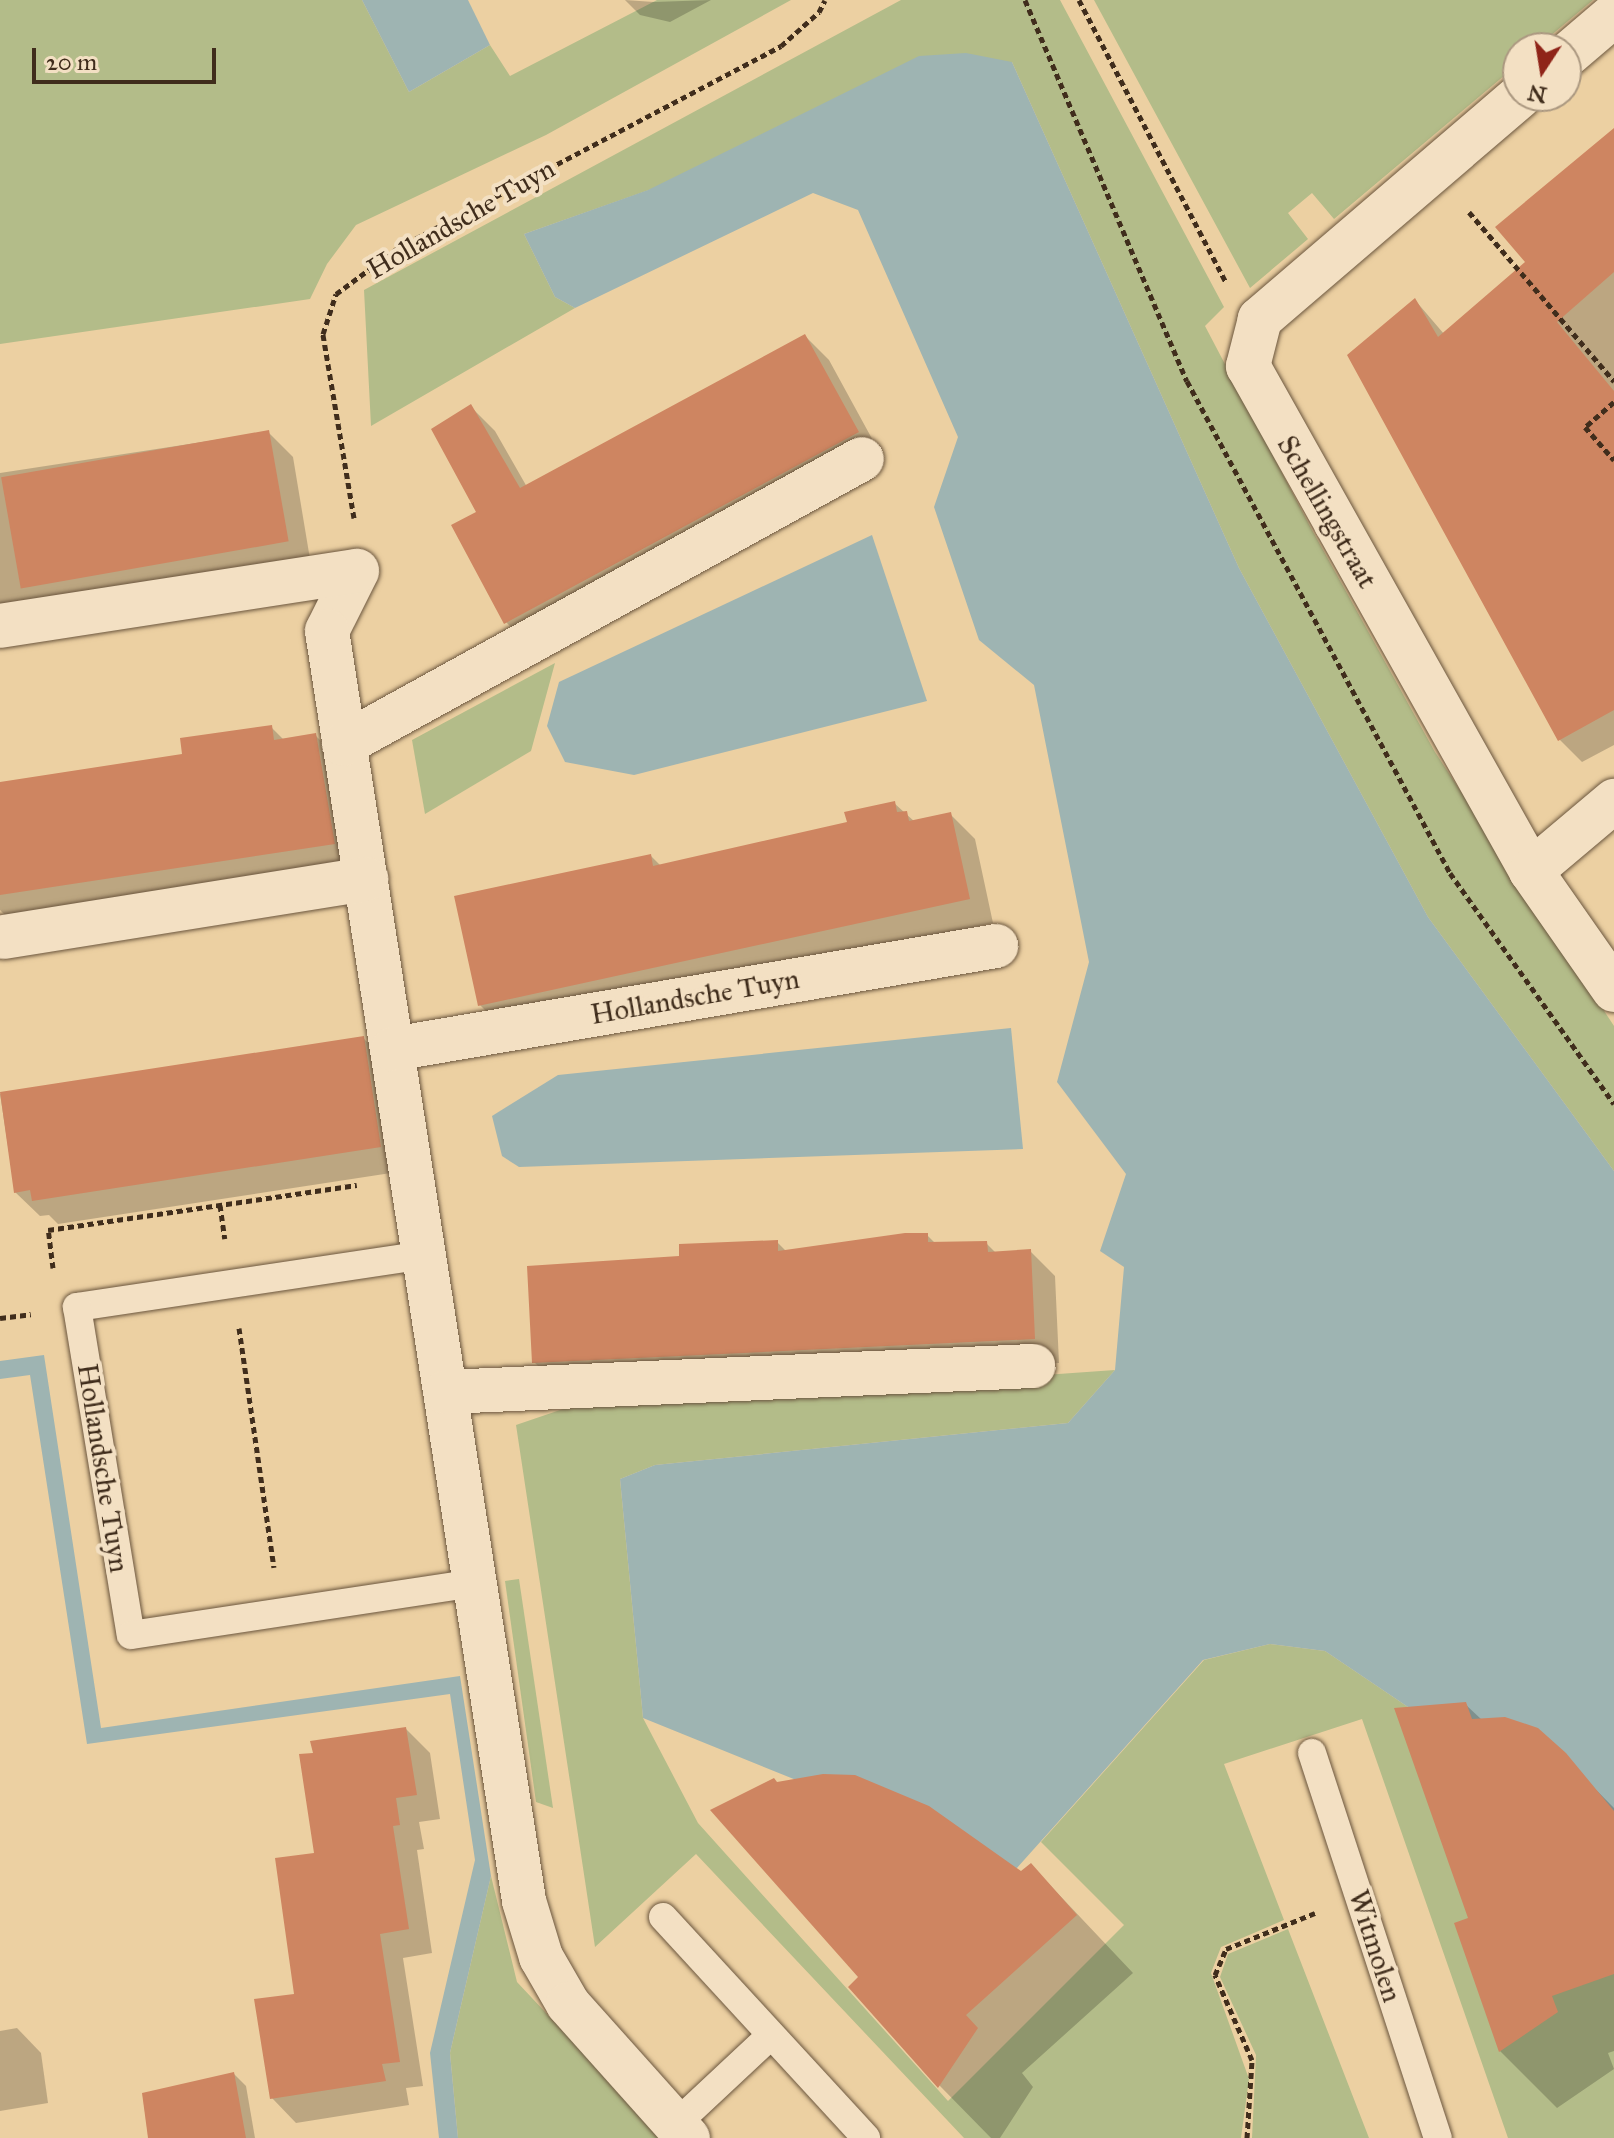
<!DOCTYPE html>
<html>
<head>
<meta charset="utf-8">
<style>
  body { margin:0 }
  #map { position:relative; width:1614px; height:2138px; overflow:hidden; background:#ecd0a2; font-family:"IM FELL Great Primer",serif }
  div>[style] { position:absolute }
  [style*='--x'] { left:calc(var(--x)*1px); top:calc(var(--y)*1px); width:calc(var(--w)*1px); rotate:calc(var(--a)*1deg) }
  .green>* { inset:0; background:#b3bc89 }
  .water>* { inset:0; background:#9eb4b2 }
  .shadow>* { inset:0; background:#0003 }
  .building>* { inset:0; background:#ce8561; transform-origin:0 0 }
  .path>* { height:5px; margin-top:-2.5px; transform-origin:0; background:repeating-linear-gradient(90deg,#402d1c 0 6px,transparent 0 10px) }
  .roads { filter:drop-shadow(0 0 2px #6b563e) drop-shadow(0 0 2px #6b563e) }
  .lane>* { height:28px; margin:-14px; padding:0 14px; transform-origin:14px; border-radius:14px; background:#f3e0c3 }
  .street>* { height:44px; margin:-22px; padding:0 22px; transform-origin:22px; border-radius:22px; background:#f3e0c3 }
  span { translate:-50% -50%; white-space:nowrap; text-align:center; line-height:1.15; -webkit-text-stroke:8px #f3e0c3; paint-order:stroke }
  .street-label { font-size:28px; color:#402d1c }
  .north { position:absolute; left:1502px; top:32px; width:80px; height:80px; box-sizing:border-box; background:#f3e0c3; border:2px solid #ab9880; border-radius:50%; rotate:192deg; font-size:22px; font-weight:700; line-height:32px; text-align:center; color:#402d1c }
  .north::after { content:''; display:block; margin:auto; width:28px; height:36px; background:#8f2418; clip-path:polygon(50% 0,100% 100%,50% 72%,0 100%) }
  .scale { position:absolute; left:32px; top:48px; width:184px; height:36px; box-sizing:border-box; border:4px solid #402d1c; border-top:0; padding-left:10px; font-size:24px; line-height:28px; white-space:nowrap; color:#402d1c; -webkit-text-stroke:6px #f3e0c3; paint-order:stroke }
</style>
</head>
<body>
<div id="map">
  <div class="green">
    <div style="clip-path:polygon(0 0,362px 0,409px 92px,490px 45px,510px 76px,657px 0,791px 0,546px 135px,356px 225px,327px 264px,310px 299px,0 344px)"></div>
    <div style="clip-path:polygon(901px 0,1060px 0,1224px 307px,1205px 326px,1312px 530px,1435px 752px,1614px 1026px,1614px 1171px,1428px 917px,1239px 568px,1012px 62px,524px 234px,555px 297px,575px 308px,371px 426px,364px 290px)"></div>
    <div style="clip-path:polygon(1094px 0,1593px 0,1536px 48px,1518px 48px,1518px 64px,1334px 219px,1312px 193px,1288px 213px,1308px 239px,1250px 288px)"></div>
    <div style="clip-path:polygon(555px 663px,531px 751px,425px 814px,412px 740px)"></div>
    <div style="clip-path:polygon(1115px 1370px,1068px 1423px,655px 1465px,620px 1479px,643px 1718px,698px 1823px,948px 2101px,1124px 1925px,1041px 1842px,1204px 1660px,1270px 1644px,1325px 1651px,1614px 1846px,1614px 2138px,1508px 2138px,1362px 1719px,1224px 1764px,1284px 1920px,1221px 1947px,1211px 1973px,1249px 2079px,1241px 2138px,964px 2138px,696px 1854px,595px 1947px,516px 1425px,563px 1409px)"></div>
    <div style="clip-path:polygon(519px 1579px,553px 1808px,536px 1802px,505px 1581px)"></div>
    <div style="clip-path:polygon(491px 1876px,517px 1982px,663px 2138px,458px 2138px,450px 2053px)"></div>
    <div style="clip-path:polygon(1288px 1929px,1369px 2138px,1252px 2138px,1256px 2055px,1220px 1977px,1228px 1954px)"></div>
  </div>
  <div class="water">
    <div style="clip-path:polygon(362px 0,468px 0,490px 45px,409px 92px)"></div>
    <div style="clip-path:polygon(966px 53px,1012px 62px,1239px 568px,1428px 917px,1614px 1171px,1614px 1846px,1325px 1651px,1270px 1644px,1203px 1660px,1016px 1869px,643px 1718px,620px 1479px,655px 1465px,1068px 1423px,1115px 1370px,1124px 1267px,1100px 1251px,1126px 1174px,1057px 1082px,1089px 962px,1034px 685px,979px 640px,934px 507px,958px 437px,858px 210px,813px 193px,575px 308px,555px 297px,524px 234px,648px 190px,919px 56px)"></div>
    <div style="clip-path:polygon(872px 535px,927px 701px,634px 775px,565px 762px,547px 726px,559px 682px)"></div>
    <div style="clip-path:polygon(1011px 1028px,1023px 1149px,519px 1167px,502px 1156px,492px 1116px,558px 1075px)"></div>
    <div style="clip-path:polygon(44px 1355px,101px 1728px,460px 1676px,491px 1876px,450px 2053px,458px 2138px,439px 2138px,430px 2053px,475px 1860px,450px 1694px,87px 1744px,30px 1375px,0 1379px,0 1361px)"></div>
  </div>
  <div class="shadow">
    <div style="clip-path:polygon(625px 0,654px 2px,711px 0,670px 22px,640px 15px)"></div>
    <div style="clip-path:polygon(1614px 130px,1614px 745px,1582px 762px,1559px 739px,1415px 300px,1444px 334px,1527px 263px)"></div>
    <div style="clip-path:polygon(805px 336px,829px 360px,882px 457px,529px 646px,506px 622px,479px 512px,471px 407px,495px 431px,527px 487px)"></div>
    <div style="clip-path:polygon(268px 432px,293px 457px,311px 565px,0 613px,0 473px)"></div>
    <div style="clip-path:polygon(271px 727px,284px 740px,315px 735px,340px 760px,358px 868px,11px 921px,0 910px,0 785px,184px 755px)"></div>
    <div style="clip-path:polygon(894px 803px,915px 822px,950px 814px,975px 839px,993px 923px,504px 1029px,480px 1005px,651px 856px,662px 867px,849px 823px)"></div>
    <div style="clip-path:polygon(363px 1038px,388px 1062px,404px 1171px,58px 1224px,49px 1215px,40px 1216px,15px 1192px,0 1094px)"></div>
    <div style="clip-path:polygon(927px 1235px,936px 1244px,986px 1243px,996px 1253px,1030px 1251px,1055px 1276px,1059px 1363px,559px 1386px,534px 1362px,682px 1257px,777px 1242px,787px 1252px)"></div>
    <div style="clip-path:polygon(1465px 1704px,1482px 1720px,1537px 1730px,1614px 1808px,1614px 2051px,1608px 2053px,1614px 2069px,1557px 2108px,1500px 2051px,1457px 1925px,1471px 1920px)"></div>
    <div style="clip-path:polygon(406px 1729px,430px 1753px,440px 1819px,419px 1822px,424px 1849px,417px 1850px,432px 1953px,403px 1958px,423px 2086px,406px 2088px,409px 2105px,296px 2123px,272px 2098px,296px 1996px,316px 1855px,315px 1755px)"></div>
    <div style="clip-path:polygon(778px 1784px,1021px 1874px,1031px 1865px,1133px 1973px,1022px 2073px,1033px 2087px,1000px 2138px,991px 2138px,940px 2086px,850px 1987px,861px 1977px)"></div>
    <div style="clip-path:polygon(17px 2028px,41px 2053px,48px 2103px,0 2111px,0 2031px)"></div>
    <div style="clip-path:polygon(234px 2074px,246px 2086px,255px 2138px,173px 2138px)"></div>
  </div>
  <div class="building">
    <div style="clip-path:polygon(1614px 128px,1614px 272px,1557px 322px,1614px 391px,1614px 710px,1558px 741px,1347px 355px,1415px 298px,1438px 337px,1525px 262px,1495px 227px)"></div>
    <div style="clip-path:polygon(805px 334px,859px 432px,504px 624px,451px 525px,476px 512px,431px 429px,471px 404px,520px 488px)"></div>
    <div style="left:269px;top:430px;width:113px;height:272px;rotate:80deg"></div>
    <div style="clip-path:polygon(272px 725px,274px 740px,316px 733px,335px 844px,0 895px,0 782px,182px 754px,180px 738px)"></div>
    <div style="clip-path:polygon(895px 801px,897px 812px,907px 811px,909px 821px,951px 812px,970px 899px,478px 1006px,454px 896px,651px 854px,653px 866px,847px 822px,844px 812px)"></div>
    <div style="clip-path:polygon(364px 1036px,381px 1147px,32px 1201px,30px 1190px,14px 1193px,0 1092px)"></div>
    <div style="clip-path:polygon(905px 1233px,928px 1233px,928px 1242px,987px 1241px,988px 1252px,1031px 1249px,1035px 1339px,532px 1363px,527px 1266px,679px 1256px,679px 1244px,778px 1240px,778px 1251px)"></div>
    <div style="clip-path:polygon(1466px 1702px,1472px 1719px,1505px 1717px,1538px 1728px,1566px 1753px,1614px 1811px,1614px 1974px,1552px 1996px,1558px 2012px,1499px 2052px,1454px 1923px,1468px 1918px,1394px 1708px)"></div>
    <div style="clip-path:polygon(406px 1727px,417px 1795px,396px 1798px,400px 1825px,393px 1826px,409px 1929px,380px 1934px,400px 2062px,382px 2064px,386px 2081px,270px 2099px,254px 1999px,294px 1994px,275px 1858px,314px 1853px,299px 1754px,313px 1753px,310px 1741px)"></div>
    <div style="clip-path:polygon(823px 1774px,855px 1775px,929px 1806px,1021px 1871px,1031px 1863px,1077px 1915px,966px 2015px,978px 2028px,938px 2088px,848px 1987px,858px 1977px,710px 1810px,774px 1778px,777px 1782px)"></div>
    <div style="clip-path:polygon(234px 2072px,246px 2138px,148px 2138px,142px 2093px)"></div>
  </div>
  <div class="path">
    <div style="--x:1025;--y:0;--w:414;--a:67"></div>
    <div style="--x:1187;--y:381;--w:558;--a:61.87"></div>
    <div style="--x:1450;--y:873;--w:283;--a:54.6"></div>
    <div style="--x:1079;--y:0;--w:317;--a:62.5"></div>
    <div style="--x:1469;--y:212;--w:223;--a:49.4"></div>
    <div style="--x:1614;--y:402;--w:38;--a:139"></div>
    <div style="--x:1585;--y:427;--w:44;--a:48.7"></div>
    <div style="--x:354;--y:518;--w:187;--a:-99.6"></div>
    <div style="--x:323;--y:334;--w:42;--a:-72"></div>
    <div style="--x:336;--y:294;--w:77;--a:-36.6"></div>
    <div style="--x:398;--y:248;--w:433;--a:-27.8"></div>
    <div style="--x:781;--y:46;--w:51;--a:-41.8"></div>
    <div style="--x:819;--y:12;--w:13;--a:-63"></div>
    <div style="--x:220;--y:1205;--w:34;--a:82"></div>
    <div style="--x:53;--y:1268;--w:38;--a:-97"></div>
    <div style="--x:48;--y:1230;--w:312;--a:-8.3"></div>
    <div style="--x:0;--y:1318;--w:31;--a:-7"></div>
    <div style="--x:239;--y:1328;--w:242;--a:81.7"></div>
    <div style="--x:1247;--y:2138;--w:78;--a:-86.3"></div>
    <div style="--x:1252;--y:2060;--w:93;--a:-113.5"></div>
    <div style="--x:1215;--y:1975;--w:28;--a:-67"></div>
    <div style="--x:1226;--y:1949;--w:96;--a:-22"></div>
  </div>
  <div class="roads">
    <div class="lane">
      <div style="--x:425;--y:1255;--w:352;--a:171.5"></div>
      <div style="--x:77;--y:1307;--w:332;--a:80.7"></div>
      <div style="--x:131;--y:1635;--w:347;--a:-8.6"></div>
      <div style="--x:1312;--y:1753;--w:405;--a:71.9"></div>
      <div style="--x:663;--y:1917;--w:300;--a:47.4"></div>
      <div style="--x:676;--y:2124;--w:130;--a:-43.1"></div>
    </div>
    <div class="street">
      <div style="--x:1566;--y:56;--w:63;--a:-40.5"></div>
      <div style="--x:1520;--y:96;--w:343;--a:139.4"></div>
      <div style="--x:1260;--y:319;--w:49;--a:104.3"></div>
      <div style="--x:1248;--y:366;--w:579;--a:60.73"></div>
      <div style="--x:1531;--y:871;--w:145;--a:55.1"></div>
      <div style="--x:357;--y:571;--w:67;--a:116.6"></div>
      <div style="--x:327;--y:631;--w:1285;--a:81.18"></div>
      <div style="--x:524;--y:1901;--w:59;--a:73.1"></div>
      <div style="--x:541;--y:1957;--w:54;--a:60.1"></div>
      <div style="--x:568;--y:2004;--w:180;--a:48.2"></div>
      <div style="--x:0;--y:626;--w:361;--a:-8.8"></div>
      <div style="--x:344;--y:744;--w:591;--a:-28.82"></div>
      <div style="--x:1531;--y:871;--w:109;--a:-40.1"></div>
      <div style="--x:4;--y:937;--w:367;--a:-9.1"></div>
      <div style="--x:393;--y:1049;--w:612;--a:-9.69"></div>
      <div style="--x:446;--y:1392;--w:588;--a:-2.54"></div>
    </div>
  </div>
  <div class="street-label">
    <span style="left:461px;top:219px;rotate:-30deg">Hollandsche Tuyn</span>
    <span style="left:1327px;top:512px;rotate:60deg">Schellingstraat</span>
    <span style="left:695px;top:997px;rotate:-10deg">Hollandsche Tuyn</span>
    <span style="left:103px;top:1468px;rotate:81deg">Hollandsche Tuyn</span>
    <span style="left:1375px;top:1946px;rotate:72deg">Witmolen</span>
  </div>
  <div class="north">N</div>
  <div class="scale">20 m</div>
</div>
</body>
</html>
